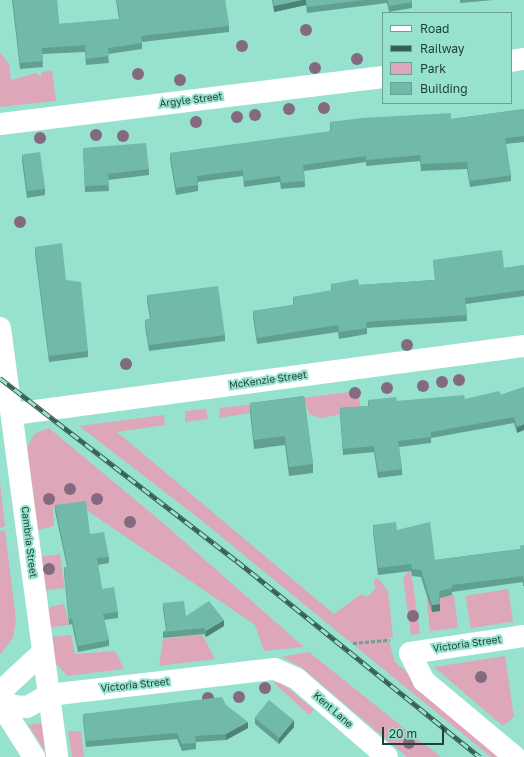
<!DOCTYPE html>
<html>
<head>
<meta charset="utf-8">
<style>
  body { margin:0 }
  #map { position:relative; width:524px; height:757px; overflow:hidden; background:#97e2cf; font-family:"Golos Text",sans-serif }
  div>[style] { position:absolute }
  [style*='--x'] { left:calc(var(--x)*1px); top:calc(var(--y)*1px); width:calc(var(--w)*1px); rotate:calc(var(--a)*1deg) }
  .green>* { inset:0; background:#dda7b9; transform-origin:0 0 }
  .path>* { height:2.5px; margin-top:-1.25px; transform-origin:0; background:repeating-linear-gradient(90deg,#69a294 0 4px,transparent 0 6px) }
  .minor>* { height:22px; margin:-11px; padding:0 11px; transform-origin:11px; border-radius:11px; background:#fff }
  .tertiary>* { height:22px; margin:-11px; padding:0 11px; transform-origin:11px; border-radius:11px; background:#fff }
  .rail>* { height:4.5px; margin-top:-2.25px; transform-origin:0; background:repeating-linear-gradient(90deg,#97e2cf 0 9px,#375e54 0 18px); box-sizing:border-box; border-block:1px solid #375e54 }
  .trees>* { width:12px; height:12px; margin:-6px; border-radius:50%; background:#836a80 }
  .wall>* { inset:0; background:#61a091 }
  .shaded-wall>* { inset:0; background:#4f8276 }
  .building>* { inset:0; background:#71baa9; transform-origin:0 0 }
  span { translate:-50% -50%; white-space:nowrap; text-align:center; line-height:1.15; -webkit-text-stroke:4px #97e2cf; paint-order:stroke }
  .street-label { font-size:10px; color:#224139 }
  .legend { position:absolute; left:382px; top:12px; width:130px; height:92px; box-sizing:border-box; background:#97e2cf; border:1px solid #68a293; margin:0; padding:5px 7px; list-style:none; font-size:12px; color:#224139 }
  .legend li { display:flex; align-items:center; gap:8px; height:20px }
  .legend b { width:20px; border:1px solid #68a293 }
  .scale { position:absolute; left:382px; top:727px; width:62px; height:18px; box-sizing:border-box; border:2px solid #224139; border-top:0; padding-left:5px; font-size:12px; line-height:14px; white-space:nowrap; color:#224139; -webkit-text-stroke:3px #97e2cf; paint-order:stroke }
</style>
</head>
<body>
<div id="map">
  <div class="green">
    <div style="clip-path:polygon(0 52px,9px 64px,11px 80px,36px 73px,41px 77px,42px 72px,52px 70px,56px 101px,0 107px)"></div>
    <div style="clip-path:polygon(358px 391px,361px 410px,322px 418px,310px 415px,305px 404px,219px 418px,220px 408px)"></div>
    <div style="clip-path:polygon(206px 409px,208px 419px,185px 422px,185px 411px)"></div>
    <div style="clip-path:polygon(164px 415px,165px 425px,117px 432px,334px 614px,361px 594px,367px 597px,375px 589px,374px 580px,378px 578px,388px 591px,393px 637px,388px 638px,395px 662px,504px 757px,491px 757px,196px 516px,79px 426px)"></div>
    <div style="clip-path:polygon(49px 428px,163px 523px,304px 647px,264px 651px,255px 625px,79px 505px,53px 508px,54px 526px,37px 530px,27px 448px,34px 434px)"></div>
    <div style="clip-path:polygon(0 482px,5px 526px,0 528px)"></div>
    <div style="clip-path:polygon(5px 530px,16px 620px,13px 638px,0 655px,0 531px)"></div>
    <div style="left:60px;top:554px;width:34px;height:20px;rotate:82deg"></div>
    <div style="clip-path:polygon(409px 570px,412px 577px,420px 634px,411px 635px,403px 578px)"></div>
    <div style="left:508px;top:589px;width:33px;height:43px;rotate:81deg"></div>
    <div style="left:454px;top:595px;width:33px;height:28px;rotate:83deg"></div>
    <div style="clip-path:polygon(64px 604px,69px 625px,48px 628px,45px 608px)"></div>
    <div style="clip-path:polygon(202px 634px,215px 659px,159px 666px,163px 639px)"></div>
    <div style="clip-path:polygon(71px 635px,75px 654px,115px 651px,124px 669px,67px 676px,58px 665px,54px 665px,50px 637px)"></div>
    <div style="clip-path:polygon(309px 652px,415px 737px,441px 757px,407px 757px,301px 667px,282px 657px)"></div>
    <div style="clip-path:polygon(505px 656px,514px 717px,503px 726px,434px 667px)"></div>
    <div style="clip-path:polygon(273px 682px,282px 683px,314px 710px,309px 715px)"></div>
    <div style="clip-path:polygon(43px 723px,45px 751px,28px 725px)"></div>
    <div style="clip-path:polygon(68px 731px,81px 731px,84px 757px,72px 757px)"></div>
  </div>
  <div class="path">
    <div style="--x:353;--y:643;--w:37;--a:-5"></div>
  </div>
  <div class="minor">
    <div style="--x:511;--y:61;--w:13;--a:-9"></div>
    <div style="--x:0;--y:124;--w:386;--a:-7"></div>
    <div style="--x:0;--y:328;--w:433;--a:82.4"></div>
    <div style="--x:13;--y:414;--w:516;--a:-7.58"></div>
    <div style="--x:0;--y:692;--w:59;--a:-42.9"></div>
    <div style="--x:0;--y:698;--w:15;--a:32"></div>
    <div style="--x:13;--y:706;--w:14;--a:4"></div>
    <div style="--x:27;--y:707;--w:25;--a:-29"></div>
    <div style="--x:49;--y:695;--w:227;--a:-6.6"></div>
    <div style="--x:275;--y:669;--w:24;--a:24"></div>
    <div style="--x:297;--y:679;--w:119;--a:40.9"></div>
    <div style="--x:515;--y:757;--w:119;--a:-140.1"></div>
    <div style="--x:424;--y:681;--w:31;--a:-117"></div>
    <div style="--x:410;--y:653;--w:115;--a:-8.5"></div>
  </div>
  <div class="tertiary">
    <div style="--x:0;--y:703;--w:64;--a:57.8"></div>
  </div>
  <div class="rail">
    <div style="--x:0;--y:378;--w:299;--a:37.7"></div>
    <div style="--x:237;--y:561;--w:312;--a:38.9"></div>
  </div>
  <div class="trees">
    <div style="left:306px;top:30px"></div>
    <div style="left:242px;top:46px"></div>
    <div style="left:357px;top:59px"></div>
    <div style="left:315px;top:68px"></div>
    <div style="left:138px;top:74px"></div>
    <div style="left:180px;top:80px"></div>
    <div style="left:324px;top:108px"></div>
    <div style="left:289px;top:109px"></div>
    <div style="left:255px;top:115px"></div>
    <div style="left:237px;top:117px"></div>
    <div style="left:196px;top:122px"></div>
    <div style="left:96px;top:135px"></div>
    <div style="left:123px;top:136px"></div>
    <div style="left:40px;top:138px"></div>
    <div style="left:20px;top:222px"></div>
    <div style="left:407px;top:345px"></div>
    <div style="left:126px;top:364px"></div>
    <div style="left:459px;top:380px"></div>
    <div style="left:442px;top:382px"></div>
    <div style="left:423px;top:386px"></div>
    <div style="left:387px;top:388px"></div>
    <div style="left:355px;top:393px"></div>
    <div style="left:70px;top:489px"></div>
    <div style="left:49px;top:499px"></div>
    <div style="left:97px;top:499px"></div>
    <div style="left:130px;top:522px"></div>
    <div style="left:49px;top:569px"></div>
    <div style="left:413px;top:616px"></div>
    <div style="left:481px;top:677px"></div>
    <div style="left:265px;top:688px"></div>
    <div style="left:239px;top:697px"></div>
    <div style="left:208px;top:698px"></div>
    <div style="left:409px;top:743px"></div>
  </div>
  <div class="wall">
    <div style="clip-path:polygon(12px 0,57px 0,59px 24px,119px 19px,116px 0,225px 0,229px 26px,229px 32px,142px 42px,142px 49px,108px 54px,109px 63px,86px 65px,85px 52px,42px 54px,43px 67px,20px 69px)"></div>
    <div style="clip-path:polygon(272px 0,412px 0,412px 8px,389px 12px,387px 3px,307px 13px,306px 5px,274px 12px)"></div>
    <div style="clip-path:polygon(460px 0,494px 0,460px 3px)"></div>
    <div style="clip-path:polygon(524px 109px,524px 142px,506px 144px,511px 175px,511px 181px,470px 187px,467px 169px,421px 171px,420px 161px,366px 166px,366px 162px,304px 171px,305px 187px,281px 189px,280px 182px,244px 187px,243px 176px,198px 182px,198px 191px,176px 195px,170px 159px,170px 153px,330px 132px,330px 122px,451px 119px)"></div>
    <div style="clip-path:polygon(83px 148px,149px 169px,149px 175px,108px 180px,109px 191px,85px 192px)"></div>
    <div style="clip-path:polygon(22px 155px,45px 189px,45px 195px,27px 198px,22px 161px)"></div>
    <div style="clip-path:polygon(35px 247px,66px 280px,88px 351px,88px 357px,49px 362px,35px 253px)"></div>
    <div style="clip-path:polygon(433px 260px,504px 268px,524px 265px,524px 296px,466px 304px,467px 321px,367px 328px,367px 334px,339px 339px,338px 332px,257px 344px,253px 317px,253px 311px,293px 305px,293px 297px,331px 291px,331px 284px,359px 285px,435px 280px)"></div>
    <div style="clip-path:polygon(147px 295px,225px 335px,225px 341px,149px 351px,145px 326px,145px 320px,150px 319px,147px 301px)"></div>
    <div style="clip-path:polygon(524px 387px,517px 433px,514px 423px,431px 438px,431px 443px,399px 447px,402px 469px,402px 475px,378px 478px,374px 452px,343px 455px,340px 415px,340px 408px,368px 406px,368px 400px,397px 401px,465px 399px,501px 395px)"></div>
    <div style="clip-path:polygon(304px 396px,313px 464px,313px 473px,289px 476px,285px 445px,254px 449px,250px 412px,250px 403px)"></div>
    <div style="clip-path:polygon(55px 505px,90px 534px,109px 557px,109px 563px,98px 565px,102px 589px,118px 612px,118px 618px,104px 620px,109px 640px,109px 646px,78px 652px,72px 624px,69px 625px,64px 573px,64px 567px,67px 567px,55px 511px)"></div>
    <div style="clip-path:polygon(373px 525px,397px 530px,435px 560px,520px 549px,520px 546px,524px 545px,524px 586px,523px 586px,523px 582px,452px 592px,452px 595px,440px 598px,440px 611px,432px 612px,421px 577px,412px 576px,411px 571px,378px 575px,373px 531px)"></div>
    <div style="clip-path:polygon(163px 603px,186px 616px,224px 626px,206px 637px,204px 634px,163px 638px,163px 632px,166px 630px,163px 609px)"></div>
    <div style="clip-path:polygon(226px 705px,248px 728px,226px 740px,196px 742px,196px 749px,182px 751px,177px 739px,86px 747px,83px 720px,83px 714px)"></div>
    <div style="clip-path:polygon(255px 718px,294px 727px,279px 744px,255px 724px)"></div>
  </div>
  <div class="shaded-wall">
    <div style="clip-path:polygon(302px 0,306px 0,306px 5px,274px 12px,274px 6px)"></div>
    <div style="clip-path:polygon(524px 424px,524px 430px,517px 433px,517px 427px)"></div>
    <div style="clip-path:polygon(440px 604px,440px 611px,432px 612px,432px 605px)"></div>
    <div style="clip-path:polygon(224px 620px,224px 626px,206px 637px,206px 631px)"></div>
    <div style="clip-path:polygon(294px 720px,294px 727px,279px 744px,279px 738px)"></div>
    <div style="clip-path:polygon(248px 722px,248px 728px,226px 740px,226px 734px)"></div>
  </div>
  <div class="building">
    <div style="clip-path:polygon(13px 0,57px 0,59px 24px,120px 19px,117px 0,225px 0,229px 26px,141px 36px,142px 43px,108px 48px,109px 56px,86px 59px,85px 45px,42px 48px,43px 61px,20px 63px)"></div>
    <div style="clip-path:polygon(273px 0,302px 0,274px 6px)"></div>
    <div style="clip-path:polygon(306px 0,363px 0,307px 7px)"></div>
    <div style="clip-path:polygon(388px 0,412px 0,412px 2px,389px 6px)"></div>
    <div style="clip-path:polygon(524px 109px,524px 136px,505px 138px,511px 175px,470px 181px,467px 162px,421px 164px,420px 155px,366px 160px,366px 156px,303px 165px,305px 181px,281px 183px,280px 176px,244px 181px,243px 170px,197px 176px,198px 185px,176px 188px,170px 153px,331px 131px,330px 122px,362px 118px,451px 113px,451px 119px)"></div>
    <div style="clip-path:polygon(146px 143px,149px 169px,108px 174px,109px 185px,85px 186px,83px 148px)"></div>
    <div style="left:40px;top:152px;width:37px;height:18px;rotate:82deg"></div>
    <div style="clip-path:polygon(62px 243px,66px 280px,81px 282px,88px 351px,49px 356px,35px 247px)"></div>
    <div style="clip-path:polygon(502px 250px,504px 268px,524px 265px,524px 290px,465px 298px,467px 315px,366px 322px,367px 328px,339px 332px,338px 325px,257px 338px,253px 311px,294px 305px,293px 297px,332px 290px,331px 284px,358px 279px,359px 285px,435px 280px,433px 260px)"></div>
    <div style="clip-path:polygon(218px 286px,225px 335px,149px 345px,145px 320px,151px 319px,147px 295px)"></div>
    <div style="clip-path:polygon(524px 387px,524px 424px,517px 427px,514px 417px,431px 432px,431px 437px,398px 441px,402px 469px,378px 472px,374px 446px,343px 449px,340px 408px,369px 406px,368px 400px,396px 397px,397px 401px,464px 395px,465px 399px,499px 391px,501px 395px)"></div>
    <div style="clip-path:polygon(304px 396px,313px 464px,289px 467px,285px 436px,254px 440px,250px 403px)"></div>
    <div style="clip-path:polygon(86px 501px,90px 534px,104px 532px,109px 557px,97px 558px,102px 589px,114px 587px,118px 612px,103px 614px,109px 640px,78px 646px,72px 618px,69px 619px,64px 567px,68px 567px,55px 505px)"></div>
    <div style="clip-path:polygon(396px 522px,397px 530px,430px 522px,435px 560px,520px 549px,520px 546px,524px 545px,524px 579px,523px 579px,523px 576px,452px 585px,452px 588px,439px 591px,440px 604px,432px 605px,421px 570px,412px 569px,411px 564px,378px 568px,373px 525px)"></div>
    <div style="clip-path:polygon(184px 601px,186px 616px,209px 601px,224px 620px,206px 631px,204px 628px,163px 632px,167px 630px,163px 603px)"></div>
    <div style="clip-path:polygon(222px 697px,226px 705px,248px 722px,226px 734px,195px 736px,196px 743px,182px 744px,177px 733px,86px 741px,83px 714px)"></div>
    <div style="left:269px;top:700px;width:32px;height:23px;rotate:39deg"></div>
  </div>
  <div class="street-label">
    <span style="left:191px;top:100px;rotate:-7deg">Argyle Street</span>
    <span style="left:268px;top:380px;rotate:-8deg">McKenzie Street</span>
    <span style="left:29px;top:542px;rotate:83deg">Cambria Street</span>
    <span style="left:467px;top:644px;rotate:-8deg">Victoria Street</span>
    <span style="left:135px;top:685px;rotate:-6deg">Victoria Street</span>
    <span style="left:333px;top:710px;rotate:41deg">Kent Lane</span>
  </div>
  <ul class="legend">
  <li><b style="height:5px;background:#fff"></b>Road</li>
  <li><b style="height:5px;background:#375e54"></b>Railway</li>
  <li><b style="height:11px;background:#dda7b9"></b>Park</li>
  <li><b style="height:11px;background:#71baa9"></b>Building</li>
  </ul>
  <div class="scale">20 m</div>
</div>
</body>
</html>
